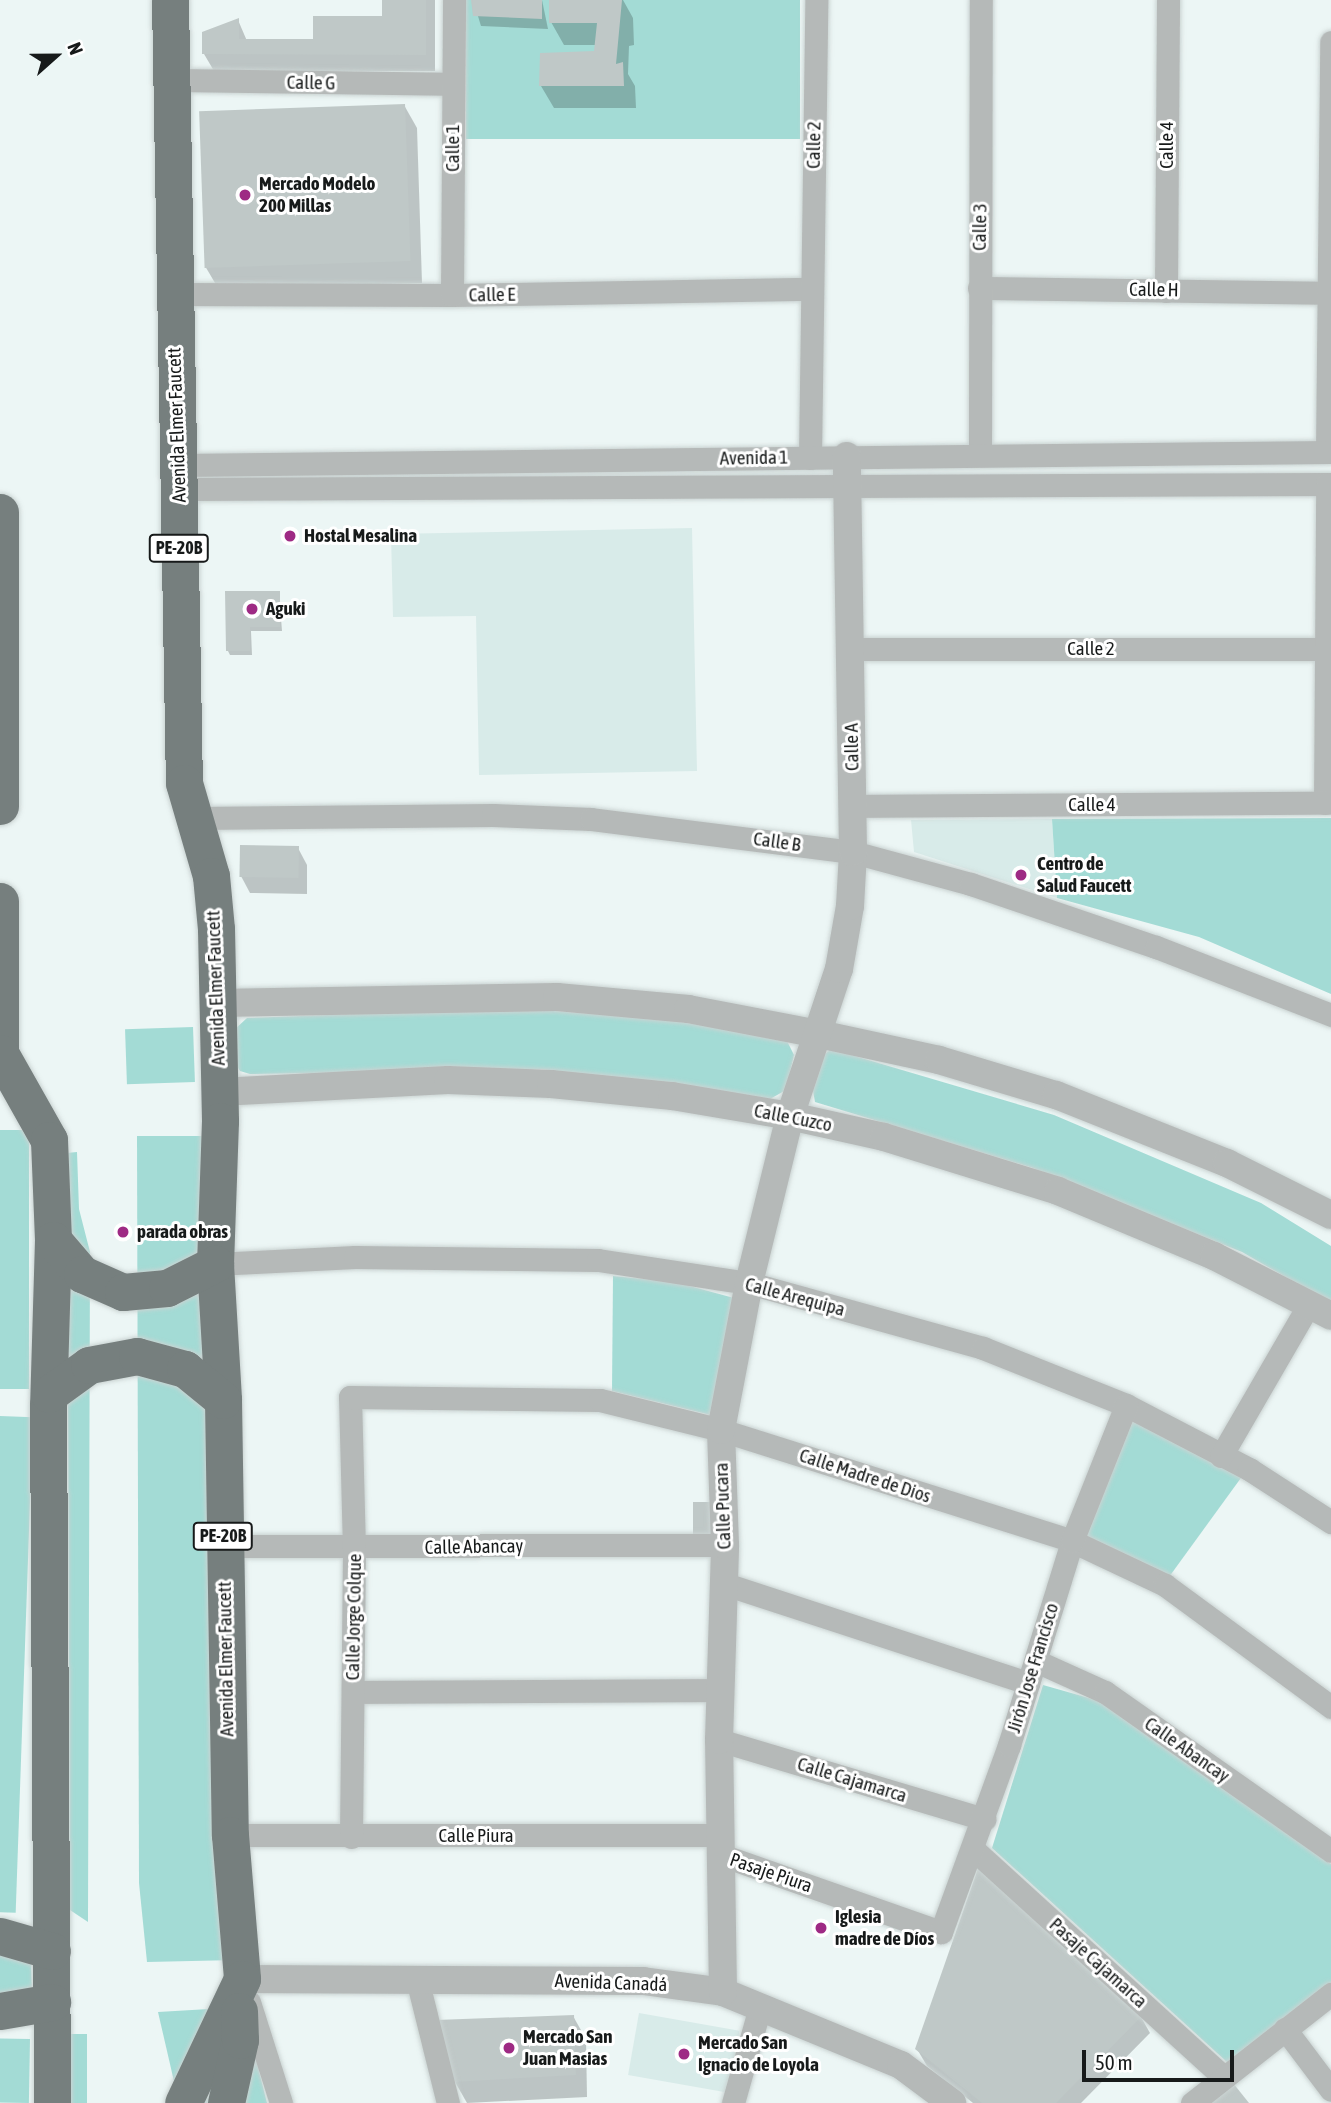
<!DOCTYPE html>
<html>
<head>
<meta charset="utf-8">
<style>
  body { margin:0 }
  #map { position:relative; width:1331px; height:2103px; overflow:hidden; background:#ecf6f5; font-family:"Asap Condensed",sans-serif }
  div>[style] { position:absolute }
  [style*='--x'] { left:calc(var(--x)*1px); top:calc(var(--y)*1px); width:calc(var(--w)*1px); rotate:calc(var(--a)*1deg) }
  .built>* { inset:0; background:#d8ebe9; transform-origin:0 0 }
  .green>* { inset:0; background:#a3dbd5; transform-origin:0 0 }
  .shadow>* { inset:0; background:#0003 }
  .building>* { inset:0; background:#bfc8c7; transform-origin:0 0 }
  .roads { filter:drop-shadow(0 0 2px #cad3d2) drop-shadow(0 0 2px #cad3d2) }
  .minor>* { height:23px; margin:-11.5px; padding:0 11.5px; transform-origin:11.5px; border-radius:11.5px; background:#b5b9b8 }
  .tertiary>* { height:28px; margin:-14px; padding:0 14px; transform-origin:14px; border-radius:14px; background:#b5b9b8 }
  .trunk>* { height:37px; margin:-18.5px; padding:0 18.5px; transform-origin:18.5px; border-radius:18.5px; background:#767f7e }
  .dots>* { width:19px; height:19px; translate:-50% -50%; box-sizing:border-box; border:4px solid #fff; border-radius:50% }
  span { translate:-50% -50%; white-space:nowrap; text-align:center; line-height:1.15; -webkit-text-stroke:6px #fff; paint-order:stroke }
  .shield-label span { padding:2px 5px; background:#fff; border:2px solid; border-radius:5px; -webkit-text-stroke-width:0 }
  .shield-label { font-size:18px; color:#171a1a; font-weight:700 }
  .street-label { font-size:19px; color:#171a1a }
  .poi-label { font-size:19px; color:#171a1a; font-weight:700 }
  .left { translate:0 -50%; text-align:left }
  .north { position:absolute; left:21px; top:21px; width:70px; height:70px; -webkit-text-stroke:5px #fff; paint-order:stroke; rotate:69deg; font-size:19px; font-weight:700; line-height:28px; text-align:center; color:#171a1a }
  .north::after { content:''; display:block; margin:auto; width:24px; height:32px; background:#171a1a; clip-path:polygon(50% 0,100% 100%,50% 72%,0 100%) }
  .scale { position:absolute; left:1082px; top:2050px; width:152px; height:32px; box-sizing:border-box; border:4px solid #171a1a; border-top:0; padding-left:9px; font-size:21px; line-height:24px; white-space:nowrap; color:#171a1a; -webkit-text-stroke:5px #fff; paint-order:stroke }
</style>
</head>
<body>
<div id="map">
  <div class="built">
    <div style="clip-path:polygon(692px 528px,697px 771px,479px 775px,476px 616px,393px 617px,391px 534px)"></div>
    <div style="clip-path:polygon(1052px 819px,1057px 898px,914px 852px,911px 820px)"></div>
    <div style="left:639px;top:2013px;width:102px;height:63px;rotate:10deg"></div>
  </div>
  <div class="green">
    <div style="left:466px;top:0;width:334px;height:139px"></div>
    <div style="clip-path:polygon(1331px 818px,1331px 994px,1199px 937px,1057px 898px,1052px 819px)"></div>
    <div style="clip-path:polygon(514px 1008px,659px 1019px,785px 1037px,794px 1055px,786px 1090px,770px 1099px,541px 1069px,250px 1074px,240px 1071px,234px 1061px,233px 1031px,247px 1018px)"></div>
    <div style="left:193px;top:1027px;width:55px;height:68px;rotate:88deg"></div>
    <div style="clip-path:polygon(831px 1049px,1054px 1115px,1261px 1203px,1331px 1246px,1331px 1303px,1242px 1252px,1033px 1168px,815px 1102px,812px 1085px,819px 1059px)"></div>
    <div style="left:0;top:1130px;width:29px;height:259px"></div>
    <div style="clip-path:polygon(137px 1136px,215px 1136px,236px 1960px,147px 1962px,139px 1883px)"></div>
    <div style="clip-path:polygon(77px 1152px,79px 1209px,90px 1252px,88px 1922px,70px 1910px,67px 1153px)"></div>
    <div style="clip-path:polygon(613px 1276px,675px 1282px,734px 1298px,715px 1416px,612px 1391px)"></div>
    <div style="clip-path:polygon(1122px 1407px,1246px 1471px,1161px 1588px,1070px 1552px)"></div>
    <div style="left:0;top:1416px;width:33px;height:496px;rotate:2deg"></div>
    <div style="clip-path:polygon(1043px 1685px,1103px 1702px,1331px 1864px,1331px 1983px,1228px 2063px,992px 1848px)"></div>
    <div style="clip-path:polygon(0 1953px,31px 1962px,32px 1991px,0 1996px)"></div>
    <div style="clip-path:polygon(243px 2007px,267px 2103px,179px 2103px,158px 2012px)"></div>
    <div style="left:87px;top:2034px;width:69px;height:20px;rotate:90deg"></div>
    <div style="left:30px;top:2039px;width:64px;height:31px;rotate:91deg"></div>
  </div>
  <div class="shadow">
    <div style="clip-path:polygon(383px 0,435px 0,435px 71px,214px 71px,204px 54px,238px 20px,247px 41px,315px 41px,383px 17px)"></div>
    <div style="clip-path:polygon(473px 0,542px 0,548px 29px,481px 26px)"></div>
    <div style="clip-path:polygon(551px 0,623px 0,633px 18px,634px 45px,629px 46px,628px 74px,635px 86px,636px 108px,554px 108px,541px 86px,596px 53px,597px 45px,564px 45px,551px 22px)"></div>
    <div style="clip-path:polygon(404px 105px,417px 128px,422px 283px,218px 288px,205px 266px)"></div>
    <div style="clip-path:polygon(279px 592px,282px 631px,251px 631px,252px 655px,230px 655px,228px 651px)"></div>
    <div style="clip-path:polygon(298px 848px,307px 865px,307px 894px,250px 893px,241px 876px)"></div>
    <div style="clip-path:polygon(573px 2016px,586px 2039px,587px 2097px,467px 2103px,455px 2082px)"></div>
    <div style="clip-path:polygon(1141px 2017px,1150px 2033px,1081px 2103px,973px 2103px,927px 2066px,917px 2049px)"></div>
  </div>
  <div class="building">
    <div style="clip-path:polygon(382px 0,426px 0,426px 55px,202px 54px,202px 32px,239px 18px,239px 39px,313px 39px,313px 16px,382px 16px)"></div>
    <div style="clip-path:polygon(471px 0,542px 0,542px 19px,473px 16px)"></div>
    <div style="clip-path:polygon(549px 0,622px 0,616px 64px,623px 62px,624px 86px,539px 86px,540px 53px,594px 51px,597px 23px,549px 23px)"></div>
    <div style="left:405px;top:104px;width:157px;height:206px;rotate:88deg"></div>
    <div style="clip-path:polygon(225px 591px,280px 591px,280px 627px,250px 627px,250px 651px,226px 651px)"></div>
    <div style="left:240px;top:845px;width:59px;height:32px;rotate:1deg"></div>
    <div style="left:693px;top:1502px;width:28px;height:35px"></div>
    <div style="clip-path:polygon(981px 1860px,1142px 2016px,1056px 2103px,982px 2103px,915px 2049px)"></div>
    <div style="clip-path:polygon(574px 2015px,576px 2075px,453px 2082px,436px 2020px)"></div>
    <div style="clip-path:polygon(1233px 2083px,1249px 2103px,1208px 2103px)"></div>
  </div>
  <div class="roads">
    <div class="minor">
      <div style="--x:170;--y:80;--w:283;--a:0.8"></div>
      <div style="--x:979;--y:288;--w:350;--a:0.8"></div>
      <div style="--x:1166;--y:291;--w:291;--a:-89.6"></div>
      <div style="--x:173;--y:294;--w:279;--a:0.2"></div>
      <div style="--x:452;--y:295;--w:359;--a:-1"></div>
      <div style="--x:452;--y:295;--w:295;--a:-89.6"></div>
      <div style="--x:1327;--y:452;--w:410;--a:-89.4"></div>
      <div style="--x:980;--y:454;--w:454;--a:-89.9"></div>
      <div style="--x:810;--y:458;--w:458;--a:-89.2"></div>
      <div style="--x:178;--y:465;--w:1153;--a:-0.65"></div>
      <div style="--x:179;--y:489;--w:1152;--a:-0.25"></div>
      <div style="--x:850;--y:649;--w:481;--a:0"></div>
      <div style="--x:1325;--y:803;--w:319;--a:-89.6"></div>
      <div style="--x:853;--y:806;--w:478;--a:-0.4"></div>
      <div style="--x:196;--y:818;--w:297;--a:-0.6"></div>
      <div style="--x:493;--y:815;--w:98;--a:2.3"></div>
      <div style="--x:591;--y:819;--w:264;--a:7.2"></div>
      <div style="--x:853;--y:852;--w:122;--a:15.2"></div>
      <div style="--x:971;--y:884;--w:195;--a:18.8"></div>
      <div style="--x:1156;--y:947;--w:188;--a:21.2"></div>
      <div style="--x:215;--y:1264;--w:140;--a:-2.9"></div>
      <div style="--x:355;--y:1257;--w:243;--a:0.7"></div>
      <div style="--x:598;--y:1260;--w:153;--a:8.7"></div>
      <div style="--x:749;--y:1283;--w:243;--a:15.5"></div>
      <div style="--x:983;--y:1348;--w:154;--a:21.7"></div>
      <div style="--x:1126;--y:1405;--w:139;--a:27.5"></div>
      <div style="--x:1249;--y:1469;--w:98;--a:32.9"></div>
      <div style="--x:1221;--y:1456;--w:176;--a:-59.9"></div>
      <div style="--x:223;--y:1546;--w:502;--a:-0.11"></div>
      <div style="--x:725;--y:1584;--w:319;--a:18.1"></div>
      <div style="--x:1036;--y:1661;--w:76;--a:24.2"></div>
      <div style="--x:1105;--y:1692;--w:276;--a:35.1"></div>
      <div style="--x:353;--y:1692;--w:368;--a:-0.3"></div>
      <div style="--x:719;--y:1740;--w:277;--a:16.6"></div>
      <div style="--x:230;--y:1835;--w:492;--a:0"></div>
      <div style="--x:351;--y:1837;--w:288;--a:-89.4"></div>
      <div style="--x:354;--y:1549;--w:152;--a:-91.5"></div>
      <div style="--x:350;--y:1397;--w:250;--a:0.7"></div>
      <div style="--x:600;--y:1400;--w:125;--a:13.9"></div>
      <div style="--x:721;--y:1430;--w:368;--a:17.5"></div>
      <div style="--x:1072;--y:1541;--w:103;--a:25.3"></div>
      <div style="--x:1165;--y:1585;--w:206;--a:36.3"></div>
      <div style="--x:973;--y:1849;--w:339;--a:42.3"></div>
      <div style="--x:721;--y:1855;--w:233;--a:19.3"></div>
      <div style="--x:941;--y:1932;--w:199;--a:-70"></div>
      <div style="--x:1009;--y:1745;--w:214;--a:-72.8"></div>
      <div style="--x:1072;--y:1541;--w:146;--a:-68.3"></div>
      <div style="--x:417;--y:1979;--w:128;--a:76"></div>
      <div style="--x:249;--y:2002;--w:106;--a:72.4"></div>
      <div style="--x:1285;--y:2029;--w:76;--a:53"></div>
      <div style="--x:733;--y:2103;--w:100;--a:-74.3"></div>
      <div style="--x:1192;--y:2103;--w:177;--a:-38.1"></div>
    </div>
    <div class="tertiary">
      <div style="--x:217;--y:1003;--w:340;--a:-1"></div>
      <div style="--x:557;--y:997;--w:132;--a:5.2"></div>
      <div style="--x:688;--y:1009;--w:133;--a:10.8"></div>
      <div style="--x:819;--y:1034;--w:123;--a:12.2"></div>
      <div style="--x:939;--y:1060;--w:122;--a:16.7"></div>
      <div style="--x:1056;--y:1095;--w:184;--a:21.7"></div>
      <div style="--x:1227;--y:1163;--w:116;--a:26.6"></div>
      <div style="--x:220;--y:1092;--w:228;--a:-3"></div>
      <div style="--x:448;--y:1080;--w:103;--a:2.2"></div>
      <div style="--x:551;--y:1084;--w:122;--a:5.7"></div>
      <div style="--x:672;--y:1096;--w:120;--a:9.6"></div>
      <div style="--x:790;--y:1116;--w:96;--a:12.6"></div>
      <div style="--x:884;--y:1137;--w:182;--a:17.2"></div>
      <div style="--x:1058;--y:1191;--w:169;--a:22.6"></div>
      <div style="--x:1214;--y:1256;--w:131;--a:27.1"></div>
      <div style="--x:242;--y:1979;--w:401;--a:0.3"></div>
      <div style="--x:643;--y:1981;--w:81;--a:7.8"></div>
      <div style="--x:723;--y:1992;--w:192;--a:22.3"></div>
      <div style="--x:901;--y:2065;--w:64;--a:36.7"></div>
      <div style="--x:723;--y:1992;--w:252;--a:-90.9"></div>
      <div style="--x:719;--y:1740;--w:195;--a:-88.2"></div>
      <div style="--x:725;--y:1545;--w:115;--a:-92"></div>
      <div style="--x:721;--y:1430;--w:150;--a:-79.2"></div>
      <div style="--x:749;--y:1283;--w:172;--a:-76.2"></div>
      <div style="--x:790;--y:1116;--w:155;--a:-71.6"></div>
      <div style="--x:839;--y:969;--w:64;--a:-80.1"></div>
      <div style="--x:850;--y:906;--w:54;--a:-86.8"></div>
      <div style="--x:853;--y:852;--w:396;--a:-90.9"></div>
    </div>
    <div class="trunk">
      <div style="--x:170;--y:0;--w:783;--a:88.98"></div>
      <div style="--x:184;--y:783;--w:97;--a:73.8"></div>
      <div style="--x:211;--y:876;--w:53;--a:84.6"></div>
      <div style="--x:216;--y:929;--w:192;--a:88.8"></div>
      <div style="--x:220;--y:1121;--w:143;--a:92"></div>
      <div style="--x:215;--y:1264;--w:136;--a:86.6"></div>
      <div style="--x:223;--y:1400;--w:435;--a:89.1"></div>
      <div style="--x:230;--y:1835;--w:144;--a:85.2"></div>
      <div style="--x:242;--y:1979;--w:137;--a:115.4"></div>
      <div style="--x:0;--y:512;--w:294;--a:90"></div>
      <div style="--x:0;--y:901;--w:152;--a:90"></div>
      <div style="--x:0;--y:1053;--w:100;--a:60.6"></div>
      <div style="--x:49;--y:1140;--w:100;--a:87.7"></div>
      <div style="--x:53;--y:1240;--w:164;--a:91.7"></div>
      <div style="--x:48;--y:1404;--w:699;--a:89.67"></div>
      <div style="--x:53;--y:1240;--w:45;--a:49.5"></div>
      <div style="--x:82;--y:1274;--w:45;--a:23.7"></div>
      <div style="--x:123;--y:1292;--w:44;--a:-5.2"></div>
      <div style="--x:167;--y:1288;--w:54;--a:-26.6"></div>
      <div style="--x:49;--y:1394;--w:49;--a:-35.9"></div>
      <div style="--x:89;--y:1365;--w:49;--a:-10.6"></div>
      <div style="--x:137;--y:1356;--w:50;--a:15.2"></div>
      <div style="--x:185;--y:1369;--w:49;--a:39.2"></div>
      <div style="--x:0;--y:1936;--w:54;--a:16.1"></div>
      <div style="--x:0;--y:2011;--w:53;--a:-9.8"></div>
      <div style="--x:226;--y:2103;--w:65;--a:-77.5"></div>
      <div style="--x:240;--y:2040;--w:29;--a:-92"></div>
    </div>
  </div>
  <div class="dots">
    <div style="left:245px;top:195px;background:#9e2a84"></div>
    <div style="left:290px;top:536px;background:#9e2a84"></div>
    <div style="left:252px;top:609px;background:#9e2a84"></div>
    <div style="left:1021px;top:875px;background:#9e2a84"></div>
    <div style="left:123px;top:1232px;background:#9e2a84"></div>
    <div style="left:821px;top:1928px;background:#9e2a84"></div>
    <div style="left:509px;top:2048px;background:#9e2a84"></div>
    <div style="left:684px;top:2054px;background:#9e2a84"></div>
  </div>
  <div class="shield-label">
    <span style="left:179px;top:548px">PE-20B</span>
    <span style="left:223px;top:1536px">PE-20B</span>
  </div>
  <div class="street-label">
    <span style="left:311px;top:83px;rotate:1deg">Calle G</span>
    <span style="left:814px;top:145px;rotate:-89deg">Calle 2</span>
    <span style="left:1167px;top:145px;rotate:-90deg">Calle 4</span>
    <span style="left:453px;top:148px;rotate:-90deg">Calle 1</span>
    <span style="left:980px;top:227px;rotate:-89deg">Calle 3</span>
    <span style="left:1154px;top:290px;rotate:1deg">Calle H</span>
    <span style="left:492px;top:295px;rotate:-1deg">Calle E</span>
    <span style="left:177px;top:425px;rotate:-92deg">Avenida Elmer Faucett</span>
    <span style="left:754px;top:458px;rotate:-1deg">Avenida 1</span>
    <span style="left:1091px;top:649px">Calle 2</span>
    <span style="left:852px;top:747px;rotate:-91deg">Calle A</span>
    <span style="left:1092px;top:805px">Calle 4</span>
    <span style="left:777px;top:842px;rotate:8deg">Calle B</span>
    <span style="left:216px;top:988px;rotate:-92deg">Avenida Elmer Faucett</span>
    <span style="left:793px;top:1118px;rotate:11deg">Calle Cuzco</span>
    <span style="left:795px;top:1297px;rotate:15deg">Calle Arequipa</span>
    <span style="left:865px;top:1476px;rotate:18deg">Calle Madre de Dios</span>
    <span style="left:723px;top:1506px;rotate:-92deg">Calle Pucara</span>
    <span style="left:474px;top:1547px;rotate:-1deg">Calle Abancay</span>
    <span style="left:354px;top:1617px;rotate:-89deg">Calle Jorge Colque</span>
    <span style="left:226px;top:1659px;rotate:-91deg">Avenida Elmer Faucett</span>
    <span style="left:1033px;top:1668px;rotate:-73deg">Jirón Jose Francisco</span>
    <span style="left:1187px;top:1750px;rotate:35deg">Calle Abancay</span>
    <span style="left:852px;top:1780px;rotate:17deg">Calle Cajamarca</span>
    <span style="left:476px;top:1836px">Calle Piura</span>
    <span style="left:771px;top:1873px;rotate:19deg">Pasaje Piura</span>
    <span style="left:1098px;top:1963px;rotate:42deg">Pasaje Cajamarca</span>
    <span style="left:611px;top:1983px;rotate:2deg">Avenida Canadá</span>
  </div>
  <div class="poi-label">
    <span class="left" style="left:259px;top:195px">Mercado Modelo<br>200 Millas</span>
    <span class="left" style="left:304px;top:536px">Hostal Mesalina</span>
    <span class="left" style="left:266px;top:609px">Aguki</span>
    <span class="left" style="left:1037px;top:875px">Centro de<br>Salud Faucett</span>
    <span class="left" style="left:137px;top:1232px">parada obras</span>
    <span class="left" style="left:835px;top:1928px">Iglesia<br>madre de Díos</span>
    <span class="left" style="left:523px;top:2048px">Mercado San<br>Juan Masias</span>
    <span class="left" style="left:698px;top:2054px">Mercado San<br>Ignacio de Loyola</span>
  </div>
  <div class="north">N</div>
  <div class="scale">50 m</div>
</div>
</body>
</html>
